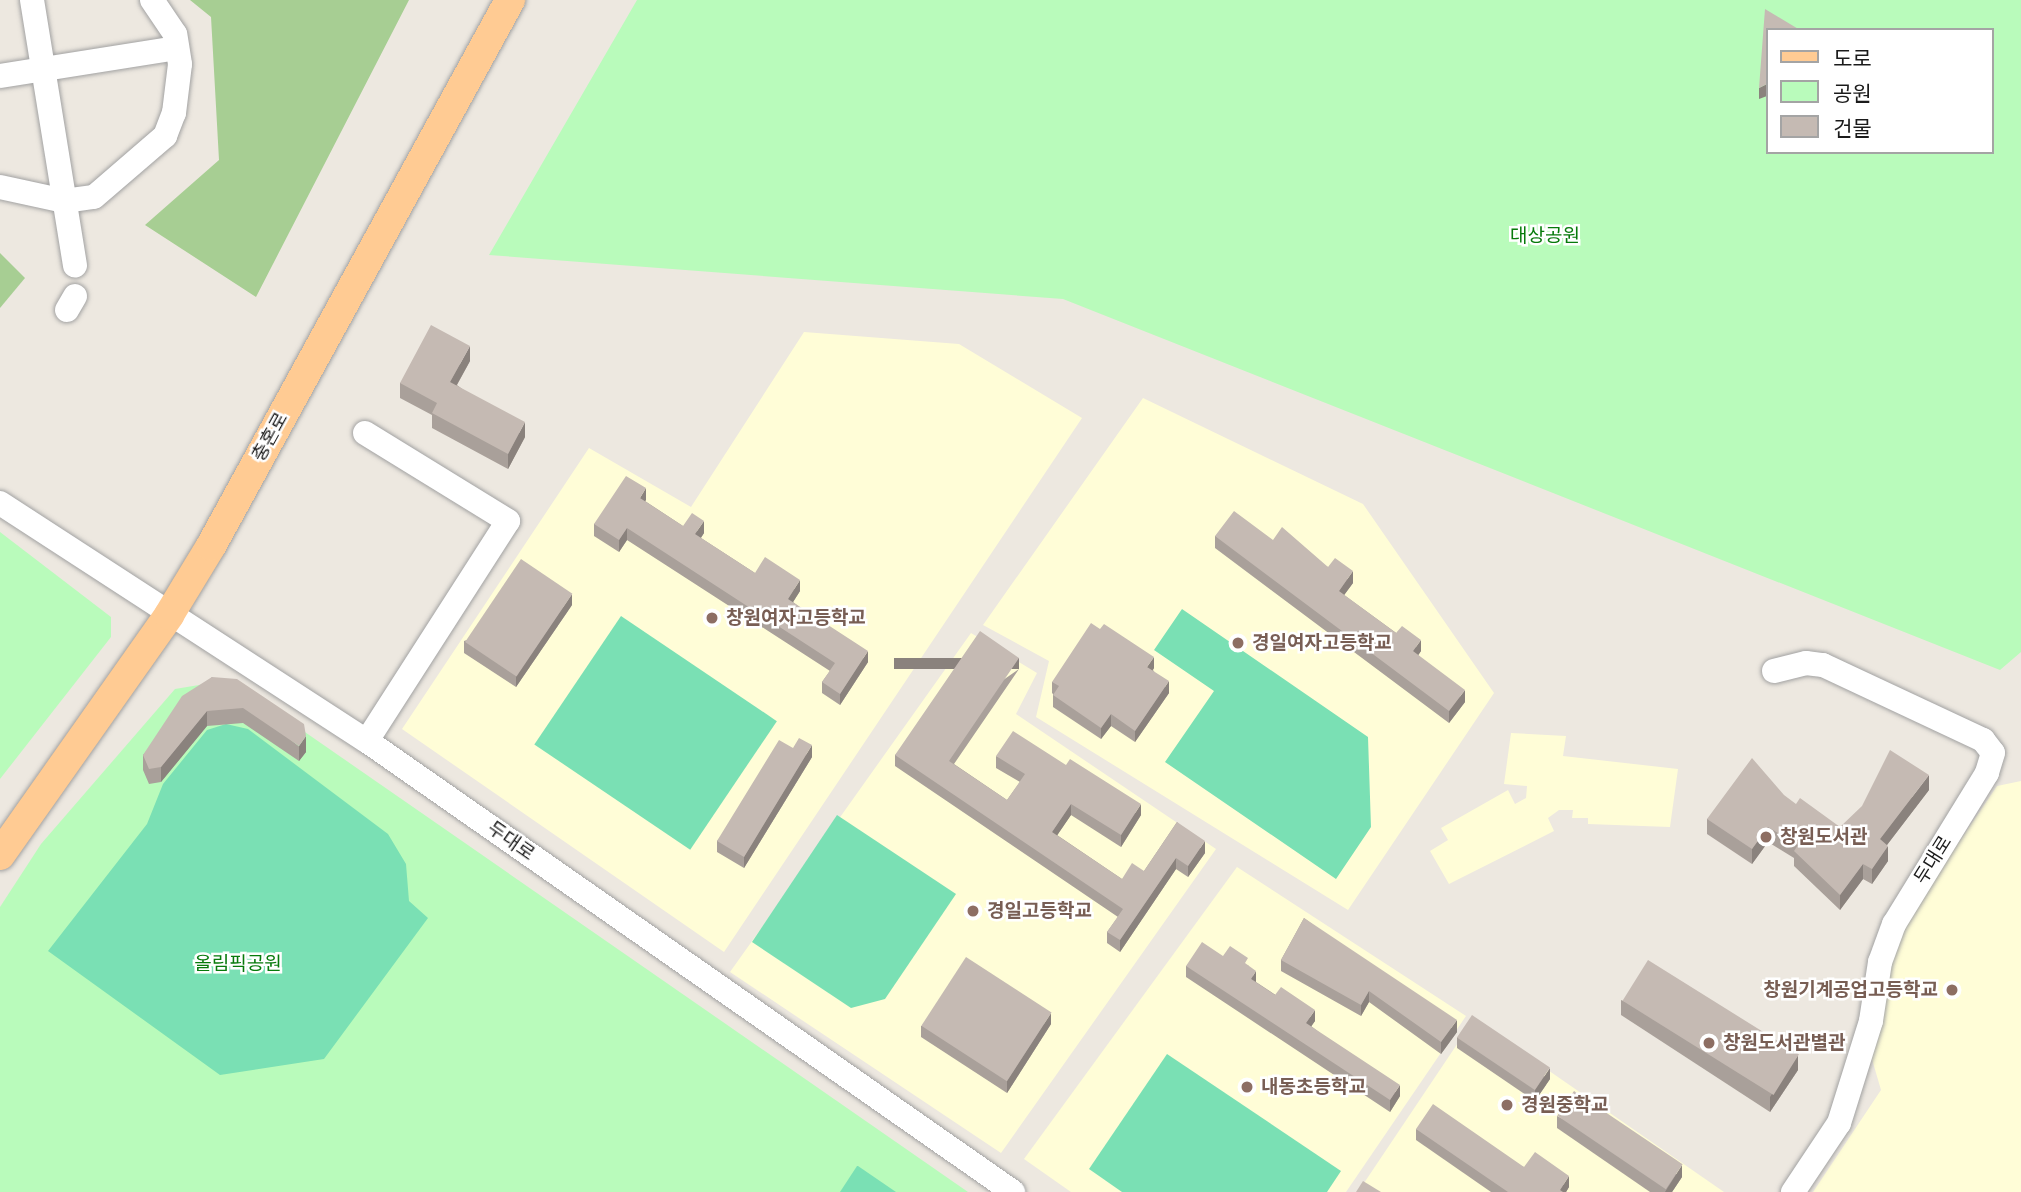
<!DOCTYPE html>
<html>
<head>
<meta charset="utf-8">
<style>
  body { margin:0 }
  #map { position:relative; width:2021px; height:1192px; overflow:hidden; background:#ede8e0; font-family:Manrope,"Noto Sans KR",sans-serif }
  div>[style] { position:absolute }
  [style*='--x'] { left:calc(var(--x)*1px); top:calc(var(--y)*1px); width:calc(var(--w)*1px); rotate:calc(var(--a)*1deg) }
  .education>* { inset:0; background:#fffdd7 }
  .forest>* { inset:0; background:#a7ce93 }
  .park>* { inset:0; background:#b9fbbb }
  .pitch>* { inset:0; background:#7ae0b4; transform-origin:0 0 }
  .roads { filter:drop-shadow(0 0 2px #a2a2a2) drop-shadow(0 0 2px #a2a2a2) }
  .minor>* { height:24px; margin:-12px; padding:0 12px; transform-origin:12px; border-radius:12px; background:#fff }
  .major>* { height:30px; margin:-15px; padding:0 15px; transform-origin:15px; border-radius:15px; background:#ffcb93 }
  .wall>* { inset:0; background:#a9a09a }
  .shaded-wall>* { inset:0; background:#8a827d; transform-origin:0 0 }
  .building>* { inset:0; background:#c5bab3; transform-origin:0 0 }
  .dots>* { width:19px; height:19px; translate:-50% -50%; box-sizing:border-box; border:4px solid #fff; border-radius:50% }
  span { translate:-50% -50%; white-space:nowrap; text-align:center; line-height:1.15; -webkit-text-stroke:5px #fff; paint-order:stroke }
  .park-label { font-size:19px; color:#077a0b }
  .street-label { font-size:19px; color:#1b1b1b }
  .education-label { font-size:19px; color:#785e54; font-weight:700 }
  .left { translate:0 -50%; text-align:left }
  .right { translate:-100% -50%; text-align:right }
  .legend { position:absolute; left:1766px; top:28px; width:228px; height:126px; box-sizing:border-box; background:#fff; border:2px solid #a4a4a4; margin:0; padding:9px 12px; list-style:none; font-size:21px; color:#1b1b1b }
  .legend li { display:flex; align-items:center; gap:14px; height:35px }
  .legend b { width:35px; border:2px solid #a4a4a4 }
</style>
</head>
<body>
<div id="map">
  <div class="education">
    <div style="clip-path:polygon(804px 332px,959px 344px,1082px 418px,724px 952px,402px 729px,589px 448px,691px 507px)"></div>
    <div style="clip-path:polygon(1143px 398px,1363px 504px,1494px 693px,1348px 910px,1036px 717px,1049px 661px,983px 625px)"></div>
    <div style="clip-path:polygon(971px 633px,1037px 673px,1016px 714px,1216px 849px,1001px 1153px,730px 972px)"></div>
    <div style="clip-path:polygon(1511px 733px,1566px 736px,1563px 756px,1678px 769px,1670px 827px,1588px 824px,1588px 818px,1572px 818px,1573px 810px,1559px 810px,1548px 818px,1554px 831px,1449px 884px,1430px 851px,1448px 840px,1441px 828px,1508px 790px,1515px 804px,1526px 798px,1527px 786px,1504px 784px)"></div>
    <div style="clip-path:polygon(2021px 781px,2021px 1192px,1813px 1192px,1881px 1090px,1869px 1049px,1898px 932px,1997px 786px)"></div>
    <div style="clip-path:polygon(1237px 867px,1466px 1016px,1346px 1192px,1071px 1192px,1024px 1159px)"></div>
    <div style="clip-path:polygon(1474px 1019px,1724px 1192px,1358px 1192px)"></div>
  </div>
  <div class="forest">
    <div style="clip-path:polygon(190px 0,409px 0,256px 297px,145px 225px,219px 160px,211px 17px)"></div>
    <div style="clip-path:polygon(0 253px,25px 278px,0 308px)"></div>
  </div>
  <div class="park">
    <div style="clip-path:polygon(evenodd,637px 0,2021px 0,2021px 652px,2000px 670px,1063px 299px,489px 255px,637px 0,1767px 30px,1991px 30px,1991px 152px,1767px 152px,1767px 30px)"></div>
    <div style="clip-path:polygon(0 532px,111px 617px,111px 637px,0 779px)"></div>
    <div style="clip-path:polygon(205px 684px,240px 687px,968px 1192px,0 1192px,0 907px,41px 844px,175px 689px)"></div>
  </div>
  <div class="pitch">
    <div style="clip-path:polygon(1182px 609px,1368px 737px,1371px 827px,1336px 879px,1165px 762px,1214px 691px,1154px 650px)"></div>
    <div style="left:621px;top:616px;width:188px;height:155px;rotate:34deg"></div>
    <div style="clip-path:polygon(226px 724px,248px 729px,388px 834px,406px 864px,409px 901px,428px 918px,324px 1059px,220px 1075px,48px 951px,147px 824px,163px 784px,207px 730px)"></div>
    <div style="clip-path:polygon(837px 815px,956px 894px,885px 999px,851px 1008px,752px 942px)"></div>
    <div style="clip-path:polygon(1167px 1054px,1341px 1171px,1327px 1192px,1122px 1192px,1089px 1169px)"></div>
    <div style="clip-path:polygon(857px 1166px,858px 1166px,896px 1192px,840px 1192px)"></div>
  </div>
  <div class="roads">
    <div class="minor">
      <div style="--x:32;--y:0;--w:269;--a:80.8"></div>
      <div style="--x:0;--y:76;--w:179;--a:-9"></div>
      <div style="--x:0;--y:187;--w:66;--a:12.3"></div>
      <div style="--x:64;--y:201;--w:30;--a:-8"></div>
      <div style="--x:94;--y:197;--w:94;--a:-40.7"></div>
      <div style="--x:165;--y:136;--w:25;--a:-69"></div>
      <div style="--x:174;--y:113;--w:49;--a:-83"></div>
      <div style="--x:180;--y:64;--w:30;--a:-99"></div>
      <div style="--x:175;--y:34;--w:41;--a:-124.1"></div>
      <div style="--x:67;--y:310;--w:16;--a:-60"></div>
      <div style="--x:365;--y:433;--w:168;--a:31.6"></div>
      <div style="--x:508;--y:521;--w:261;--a:122.7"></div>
      <div style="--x:0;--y:503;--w:437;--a:33"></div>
      <div style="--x:367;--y:741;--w:788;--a:34.92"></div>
      <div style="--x:1774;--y:671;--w:33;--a:-14"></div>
      <div style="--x:1806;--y:663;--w:17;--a:7"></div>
      <div style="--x:1823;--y:665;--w:177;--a:25.1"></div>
      <div style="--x:1983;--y:740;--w:16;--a:52"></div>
      <div style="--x:1993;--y:753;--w:21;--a:107"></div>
      <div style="--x:1987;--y:773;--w:177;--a:121.6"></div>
      <div style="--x:1894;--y:924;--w:40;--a:110.2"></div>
      <div style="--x:1880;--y:962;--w:60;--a:98.7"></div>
      <div style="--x:1871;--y:1021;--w:107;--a:107.4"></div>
      <div style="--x:1839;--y:1123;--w:83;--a:123.7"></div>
    </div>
    <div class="major">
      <div style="--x:0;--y:855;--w:294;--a:-54.8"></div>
      <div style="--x:169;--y:615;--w:81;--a:-58.7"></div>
      <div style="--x:211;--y:546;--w:623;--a:-61.29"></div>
    </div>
  </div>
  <div class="wall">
    <div style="clip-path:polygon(470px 361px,457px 385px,525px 437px,508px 469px,432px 428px,432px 415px,400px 398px,400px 383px)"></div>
    <div style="clip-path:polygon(646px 500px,645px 501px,683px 526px,704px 533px,701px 538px,755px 573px,800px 591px,793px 602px,868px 662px,840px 705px,822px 693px,822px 682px,830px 671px,627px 540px,619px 552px,594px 536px,594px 524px)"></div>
    <div style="clip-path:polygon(1215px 536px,1273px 540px,1328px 567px,1353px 583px,1344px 595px,1421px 651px,1418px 655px,1465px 702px,1449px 723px,1215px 548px)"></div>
    <div style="clip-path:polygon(572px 605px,516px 687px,464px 653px,464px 641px)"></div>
    <div style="clip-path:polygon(1154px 668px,1153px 670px,1169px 693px,1135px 742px,1111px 726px,1101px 739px,1053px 707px,1053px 694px,1052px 693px,1052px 682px)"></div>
    <div style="clip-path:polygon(1019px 669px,954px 764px,1007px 800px,1020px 782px,996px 768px,996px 756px,1141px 815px,1121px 847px,1071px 815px,1057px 835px,1122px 879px,1144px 871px,1177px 822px,1205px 853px,1188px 877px,1176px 869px,1120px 952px,1107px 943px,1107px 932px,1118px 917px,895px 766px,895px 755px)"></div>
    <div style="clip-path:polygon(212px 677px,306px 752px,299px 761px,243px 723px,207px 726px,161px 782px,149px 784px,143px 770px,143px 755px)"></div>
    <div style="clip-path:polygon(793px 748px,812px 757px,744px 868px,717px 852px,717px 841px)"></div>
    <div style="clip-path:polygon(1929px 790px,1887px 845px,1888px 861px,1872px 884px,1863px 879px,1840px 910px,1794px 866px,1794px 858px,1768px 842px,1752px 864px,1707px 834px,1707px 819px,1796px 804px,1840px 827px)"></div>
    <div style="clip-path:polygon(1304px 918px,1457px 1032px,1441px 1054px,1369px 1002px,1361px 1016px,1281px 971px,1281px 960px)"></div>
    <div style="clip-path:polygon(1248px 965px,1256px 982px,1315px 1021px,1311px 1026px,1400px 1096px,1390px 1112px,1186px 977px,1186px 966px)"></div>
    <div style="clip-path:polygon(1621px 1000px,1798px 1070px,1770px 1112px,1621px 1015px)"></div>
    <div style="clip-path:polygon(1051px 1024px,1007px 1093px,921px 1037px,921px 1026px)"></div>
    <div style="clip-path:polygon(1457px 1037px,1550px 1079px,1535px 1101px,1457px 1048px)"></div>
    <div style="clip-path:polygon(1557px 1116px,1682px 1177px,1672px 1192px,1650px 1192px,1557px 1128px)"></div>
    <div style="clip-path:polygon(1416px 1129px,1524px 1167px,1569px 1187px,1566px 1192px,1491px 1192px,1416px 1140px)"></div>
  </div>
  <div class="shaded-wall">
    <div style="clip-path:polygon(1767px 84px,1767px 96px,1759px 99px,1759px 88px)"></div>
    <div style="clip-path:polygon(470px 346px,470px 361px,450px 397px,450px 382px)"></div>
    <div style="clip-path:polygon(525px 422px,525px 437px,508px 469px,508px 454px)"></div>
    <div style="clip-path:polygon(646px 488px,646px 500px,640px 509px,640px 498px)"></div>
    <div style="clip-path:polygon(704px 521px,704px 533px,695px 546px,695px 534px)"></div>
    <div style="clip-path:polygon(627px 528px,627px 540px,619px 552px,619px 540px)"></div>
    <div style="clip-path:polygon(1353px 571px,1353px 583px,1339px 602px,1339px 591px)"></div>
    <div style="clip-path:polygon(800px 580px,800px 591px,788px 610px,788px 599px)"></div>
    <div style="clip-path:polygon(572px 594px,572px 605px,516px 687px,516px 676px)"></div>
    <div style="clip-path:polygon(1421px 640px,1421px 651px,1413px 663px,1413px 651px)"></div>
    <div style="clip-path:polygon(868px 651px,868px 662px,840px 705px,840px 694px)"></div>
    <div style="clip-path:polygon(1154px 657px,1154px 668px,1147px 678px,1147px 667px)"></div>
    <div style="left:1019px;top:658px;width:11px;height:125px;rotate:90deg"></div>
    <div style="clip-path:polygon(1169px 681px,1169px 693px,1135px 742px,1135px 731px)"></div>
    <div style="clip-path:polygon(1465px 690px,1465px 702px,1449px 723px,1449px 711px)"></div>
    <div style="clip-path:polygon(207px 711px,207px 726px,161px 782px,161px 767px)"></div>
    <div style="clip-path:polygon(1111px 714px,1111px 726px,1101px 739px,1101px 728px)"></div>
    <div style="clip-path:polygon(306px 736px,306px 752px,299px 761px,299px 746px)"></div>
    <div style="clip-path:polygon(812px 745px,812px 757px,744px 868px,744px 857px)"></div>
    <div style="clip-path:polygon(1929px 775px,1929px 790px,1880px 854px,1880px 839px)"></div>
    <div style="clip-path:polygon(1071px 804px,1071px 815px,1052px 843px,1052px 832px)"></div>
    <div style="clip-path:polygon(1141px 804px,1141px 815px,1121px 847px,1121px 835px)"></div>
    <div style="clip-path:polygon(1768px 827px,1768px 842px,1752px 864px,1752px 849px)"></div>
    <div style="clip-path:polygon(1205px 841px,1205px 853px,1188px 877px,1188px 866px)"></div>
    <div style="clip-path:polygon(1888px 846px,1888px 861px,1872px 884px,1872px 869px)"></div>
    <div style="clip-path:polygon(1176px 858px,1176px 869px,1120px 952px,1120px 940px)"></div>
    <div style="clip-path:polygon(1863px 864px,1863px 879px,1840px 910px,1840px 895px)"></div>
    <div style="clip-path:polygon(1256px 971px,1256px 982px,1251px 979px)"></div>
    <div style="clip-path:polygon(1369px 991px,1369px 1002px,1361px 1016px,1361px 1005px)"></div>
    <div style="clip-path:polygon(1315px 1010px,1315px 1021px,1306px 1034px,1306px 1023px)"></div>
    <div style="clip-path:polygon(1051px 1013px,1051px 1024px,1007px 1093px,1007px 1081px)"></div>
    <div style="clip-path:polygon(1457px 1020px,1457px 1032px,1441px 1054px,1441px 1042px)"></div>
    <div style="clip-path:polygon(1798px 1055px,1798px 1070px,1770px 1112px,1770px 1097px)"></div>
    <div style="clip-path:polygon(1550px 1068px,1550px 1079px,1535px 1101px,1535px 1090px)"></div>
    <div style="clip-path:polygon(1400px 1085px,1400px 1096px,1390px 1112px,1390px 1100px)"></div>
    <div style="clip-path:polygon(1682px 1165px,1682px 1177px,1672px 1192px,1665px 1192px)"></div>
    <div style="clip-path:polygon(1569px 1176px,1569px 1187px,1566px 1192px,1560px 1192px,1560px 1190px)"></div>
  </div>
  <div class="building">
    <div style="clip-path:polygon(1765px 9px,1800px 30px,1767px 30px,1767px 84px,1759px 88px)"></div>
    <div style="clip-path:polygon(431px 325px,470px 346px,450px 382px,525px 422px,508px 454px,432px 413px,437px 403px,400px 383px)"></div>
    <div style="clip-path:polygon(626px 476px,646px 488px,640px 498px,683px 526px,692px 513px,704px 521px,695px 534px,755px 573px,765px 557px,800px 580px,788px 599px,868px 651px,840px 694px,822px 682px,835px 663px,627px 528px,619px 540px,594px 524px)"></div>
    <div style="clip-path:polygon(1234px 511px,1273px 540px,1282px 527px,1328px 567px,1335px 558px,1353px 571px,1339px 591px,1396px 633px,1402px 626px,1421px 640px,1413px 651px,1465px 690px,1449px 711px,1215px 536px)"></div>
    <div style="left:521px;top:559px;width:62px;height:100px;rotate:34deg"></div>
    <div style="clip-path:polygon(1091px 623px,1100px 629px,1104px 624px,1154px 657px,1147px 667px,1169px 681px,1135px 731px,1111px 714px,1101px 728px,1053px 695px,1059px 686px,1052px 682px)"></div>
    <div style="clip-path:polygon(980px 631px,1019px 658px,949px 761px,1007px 800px,1025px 774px,996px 756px,1013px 731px,1066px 765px,1070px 759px,1141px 804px,1121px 835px,1071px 804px,1052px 832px,1122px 879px,1132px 863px,1144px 871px,1177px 822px,1205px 841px,1188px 866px,1176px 858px,1120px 940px,1107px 932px,1123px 909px,895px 755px)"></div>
    <div style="clip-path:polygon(212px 677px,237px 679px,304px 724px,306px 736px,299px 746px,243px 708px,207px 711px,161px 767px,149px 769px,143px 755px,182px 696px)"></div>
    <div style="clip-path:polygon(799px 738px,812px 745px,744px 857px,717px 841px,779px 740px,793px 748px)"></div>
    <div style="clip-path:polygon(1890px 750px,1929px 775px,1880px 839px,1888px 846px,1872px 869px,1863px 864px,1840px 895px,1794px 851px,1798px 845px,1768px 827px,1752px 849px,1707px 819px,1752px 758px,1784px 795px,1796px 804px,1800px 798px,1840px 827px,1862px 806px)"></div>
    <div style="clip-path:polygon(1304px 918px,1457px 1020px,1441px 1042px,1369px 991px,1361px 1005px,1281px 960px)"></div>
    <div style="clip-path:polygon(1202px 942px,1223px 956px,1230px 946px,1248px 958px,1245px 963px,1256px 971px,1251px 979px,1275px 995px,1281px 987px,1315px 1010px,1306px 1023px,1400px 1085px,1390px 1100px,1186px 966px)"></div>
    <div style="left:966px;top:957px;width:102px;height:82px;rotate:33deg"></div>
    <div style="left:1648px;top:960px;width:178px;height:48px;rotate:32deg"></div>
    <div style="left:1472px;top:1015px;width:94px;height:27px;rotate:34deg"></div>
    <div style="left:1574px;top:1091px;width:131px;height:30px;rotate:34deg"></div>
    <div style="clip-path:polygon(1433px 1104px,1524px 1167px,1535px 1152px,1569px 1176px,1560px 1190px,1563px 1192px,1508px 1192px,1416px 1129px)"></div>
    <div style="clip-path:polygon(1363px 1181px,1381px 1192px,1356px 1192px)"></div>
  </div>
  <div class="dots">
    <div style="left:712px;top:618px;background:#8d6e63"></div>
    <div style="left:1238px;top:643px;background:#8d6e63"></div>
    <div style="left:1766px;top:837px;background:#8d6e63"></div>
    <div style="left:973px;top:911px;background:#8d6e63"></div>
    <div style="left:1952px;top:990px;background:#8d6e63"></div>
    <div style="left:1709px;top:1043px;background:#8d6e63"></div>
    <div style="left:1247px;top:1087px;background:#8d6e63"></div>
    <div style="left:1507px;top:1105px;background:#8d6e63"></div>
  </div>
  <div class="park-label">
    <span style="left:1545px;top:236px">대상공원</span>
    <span style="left:238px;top:964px">올림픽공원</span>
  </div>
  <div class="street-label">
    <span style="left:270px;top:437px;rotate:-61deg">충혼로</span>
    <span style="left:511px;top:841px;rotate:35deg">두대로</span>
    <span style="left:1933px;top:860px;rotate:-58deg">두대로</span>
  </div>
  <div class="education-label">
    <span class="left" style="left:726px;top:618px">창원여자고등학교</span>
    <span class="left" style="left:1252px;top:643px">경일여자고등학교</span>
    <span class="left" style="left:1780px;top:837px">창원도서관</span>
    <span class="left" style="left:987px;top:911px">경일고등학교</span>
    <span class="right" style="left:1938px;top:990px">창원기계공업고등학교</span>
    <span class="left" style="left:1723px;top:1043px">창원도서관별관</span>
    <span class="left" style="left:1261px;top:1087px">내동초등학교</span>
    <span class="left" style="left:1521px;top:1105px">경원중학교</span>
  </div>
  <ul class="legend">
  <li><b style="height:9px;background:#ffcb93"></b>도로</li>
  <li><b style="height:19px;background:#b9fbbb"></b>공원</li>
  <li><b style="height:19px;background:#c5bab3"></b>건물</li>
  </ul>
</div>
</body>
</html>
